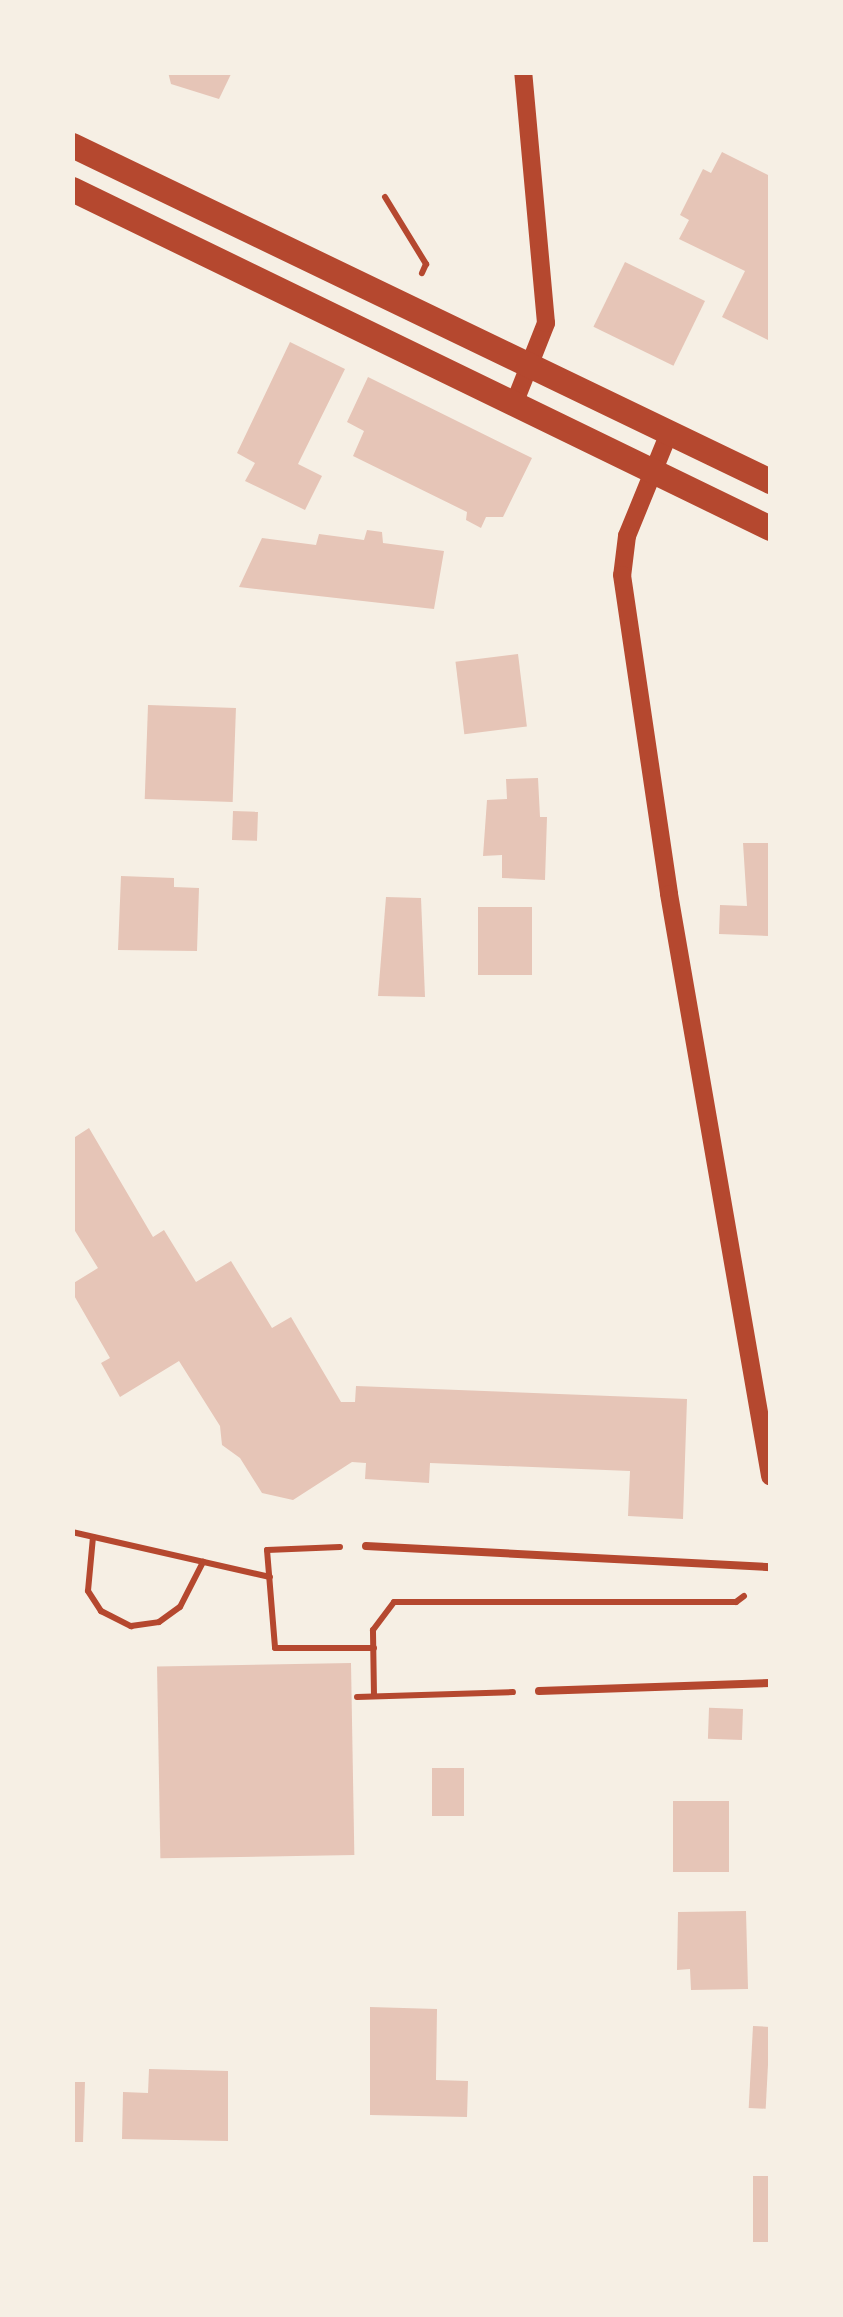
<!DOCTYPE html>
<html>
<head>
<meta charset="utf-8">
<style>
  body { margin:0 }
  #map { position:relative; width:843px; height:2317px; overflow:hidden; background:#f6efe4; font-family:Lora,serif }
  div>[style] { position:absolute }
  [style*='--x'] { left:calc(var(--x)*1px); top:calc(var(--y)*1px); width:calc(var(--w)*1px); rotate:calc(var(--a)*1deg) }
  .building>* { inset:0; background:#e6c5b7; transform-origin:0 0 }
  .path>* { height:6px; margin:-3px; padding:0 3px; transform-origin:3px; border-radius:3px; background:#b5482f }
  .service>* { height:8px; margin:-4px; padding:0 4px; transform-origin:4px; border-radius:4px; background:#b5482f }
  .tertiary>* { height:18px; margin:-9px; padding:0 9px; transform-origin:9px; border-radius:9px; background:#b5482f }
  .primary>* { height:25px; margin:-12.5px; padding:0 12.5px; transform-origin:12.5px; border-radius:12.5px; background:#b5482f }
  span { translate:-50% -50%; white-space:nowrap; text-align:center; line-height:1.15; -webkit-text-stroke:8px #f6efe4; paint-order:stroke }
  .frame { position:absolute; inset:0; border:75px solid #f6efe4; pointer-events:none }
</style>
</head>
<body>
<div id="map">
  <div class="building">
    <div style="clip-path:polygon(168px 72px,232px 72px,219px 99px,171px 84px)"></div>
    <div style="clip-path:polygon(722px 152px,770px 176px,770px 341px,722px 317px,745px 271px,679px 239px,689px 220px,680px 215px,703px 169px,711px 173px)"></div>
    <div style="left:625px;top:262px;width:89px;height:72px;rotate:26deg"></div>
    <div style="clip-path:polygon(290px 342px,345px 369px,298px 464px,322px 476px,305px 510px,245px 481px,255px 463px,237px 453px)"></div>
    <div style="clip-path:polygon(368px 377px,532px 458px,503px 517px,486px 517px,481px 528px,466px 520px,467px 512px,353px 456px,364px 431px,347px 422px)"></div>
    <div style="clip-path:polygon(367px 530px,382px 532px,383px 543px,444px 551px,434px 609px,239px 587px,262px 538px,316px 545px,319px 534px,364px 540px)"></div>
    <div style="left:518px;top:654px;width:73px;height:63px;rotate:83deg"></div>
    <div style="left:148px;top:705px;width:88px;height:94px;rotate:2deg"></div>
    <div style="clip-path:polygon(538px 778px,540px 817px,547px 817px,545px 880px,502px 878px,502px 855px,483px 856px,487px 800px,507px 799px,506px 779px)"></div>
    <div style="left:233px;top:811px;width:25px;height:29px;rotate:2deg"></div>
    <div style="clip-path:polygon(743px 843px,770px 843px,769px 936px,719px 934px,720px 905px,747px 906px)"></div>
    <div style="clip-path:polygon(121px 876px,174px 878px,174px 887px,199px 888px,197px 951px,118px 950px)"></div>
    <div style="clip-path:polygon(386px 897px,421px 898px,425px 997px,378px 996px)"></div>
    <div style="left:478px;top:907px;width:54px;height:68px"></div>
    <div style="clip-path:polygon(89px 1128px,153px 1237px,164px 1230px,196px 1282px,231px 1261px,272px 1328px,291px 1317px,341px 1402px,355px 1402px,356px 1386px,687px 1399px,683px 1519px,628px 1516px,630px 1471px,430px 1463px,429px 1483px,365px 1479px,366px 1463px,352px 1462px,293px 1500px,262px 1493px,240px 1458px,222px 1445px,220px 1426px,179px 1361px,120px 1397px,101px 1363px,110px 1358px,72px 1292px,72px 1284px,98px 1268px,72px 1226px,72px 1139px)"></div>
    <div style="left:351px;top:1663px;width:192px;height:194px;rotate:89deg"></div>
    <div style="left:743px;top:1709px;width:31px;height:34px;rotate:92deg"></div>
    <div style="left:432px;top:1768px;width:32px;height:48px"></div>
    <div style="left:673px;top:1801px;width:56px;height:71px"></div>
    <div style="clip-path:polygon(746px 1911px,748px 1989px,691px 1990px,690px 1969px,677px 1970px,678px 1912px)"></div>
    <div style="clip-path:polygon(370px 2007px,437px 2009px,436px 2080px,468px 2081px,467px 2117px,370px 2115px)"></div>
    <div style="left:753px;top:2026px;width:17px;height:82px;rotate:3deg"></div>
    <div style="clip-path:polygon(149px 2069px,228px 2071px,228px 2141px,122px 2139px,123px 2092px,148px 2093px)"></div>
    <div style="clip-path:polygon(72px 2082px,85px 2082px,83px 2142px,72px 2142px)"></div>
    <div style="left:753px;top:2176px;width:17px;height:68px"></div>
  </div>
  <div class="path">
    <div style="--x:385;--y:197;--w:79;--a:58.5"></div>
    <div style="--x:426;--y:264;--w:10;--a:114"></div>
    <div style="--x:72;--y:1532;--w:203;--a:12.8"></div>
    <div style="--x:93;--y:1537;--w:54;--a:95.3"></div>
    <div style="--x:88;--y:1591;--w:24;--a:57"></div>
    <div style="--x:101;--y:1611;--w:34;--a:27"></div>
    <div style="--x:131;--y:1626;--w:28;--a:-8"></div>
    <div style="--x:159;--y:1622;--w:26;--a:-36"></div>
    <div style="--x:180;--y:1607;--w:51;--a:-62.9"></div>
    <div style="--x:340;--y:1547;--w:73;--a:177.6"></div>
    <div style="--x:267;--y:1550;--w:98;--a:85.3"></div>
    <div style="--x:275;--y:1648;--w:99;--a:0"></div>
    <div style="--x:374;--y:1696;--w:66;--a:-90.9"></div>
    <div style="--x:373;--y:1630;--w:35;--a:-53"></div>
    <div style="--x:394;--y:1602;--w:342;--a:0"></div>
    <div style="--x:736;--y:1602;--w:10;--a:-37"></div>
    <div style="--x:357;--y:1697;--w:156;--a:-1.8"></div>
  </div>
  <div class="service">
    <div style="--x:366;--y:1546;--w:405;--a:3"></div>
    <div style="--x:539;--y:1691;--w:231;--a:-2"></div>
  </div>
  <div class="tertiary">
    <div style="--x:514;--y:404;--w:87;--a:-68.4"></div>
    <div style="--x:546;--y:323;--w:252;--a:-95.2"></div>
    <div style="--x:669;--y:433;--w:111;--a:112.2"></div>
    <div style="--x:627;--y:536;--w:39;--a:97"></div>
    <div style="--x:622;--y:575;--w:322;--a:81.6"></div>
    <div style="--x:669;--y:894;--w:591;--a:80.15"></div>
  </div>
  <div class="primary">
    <div style="--x:72;--y:145;--w:775;--a:25.71"></div>
    <div style="--x:72;--y:189;--w:776;--a:25.9"></div>
  </div>
  <div class="frame"></div>
</div>
</body>
</html>
